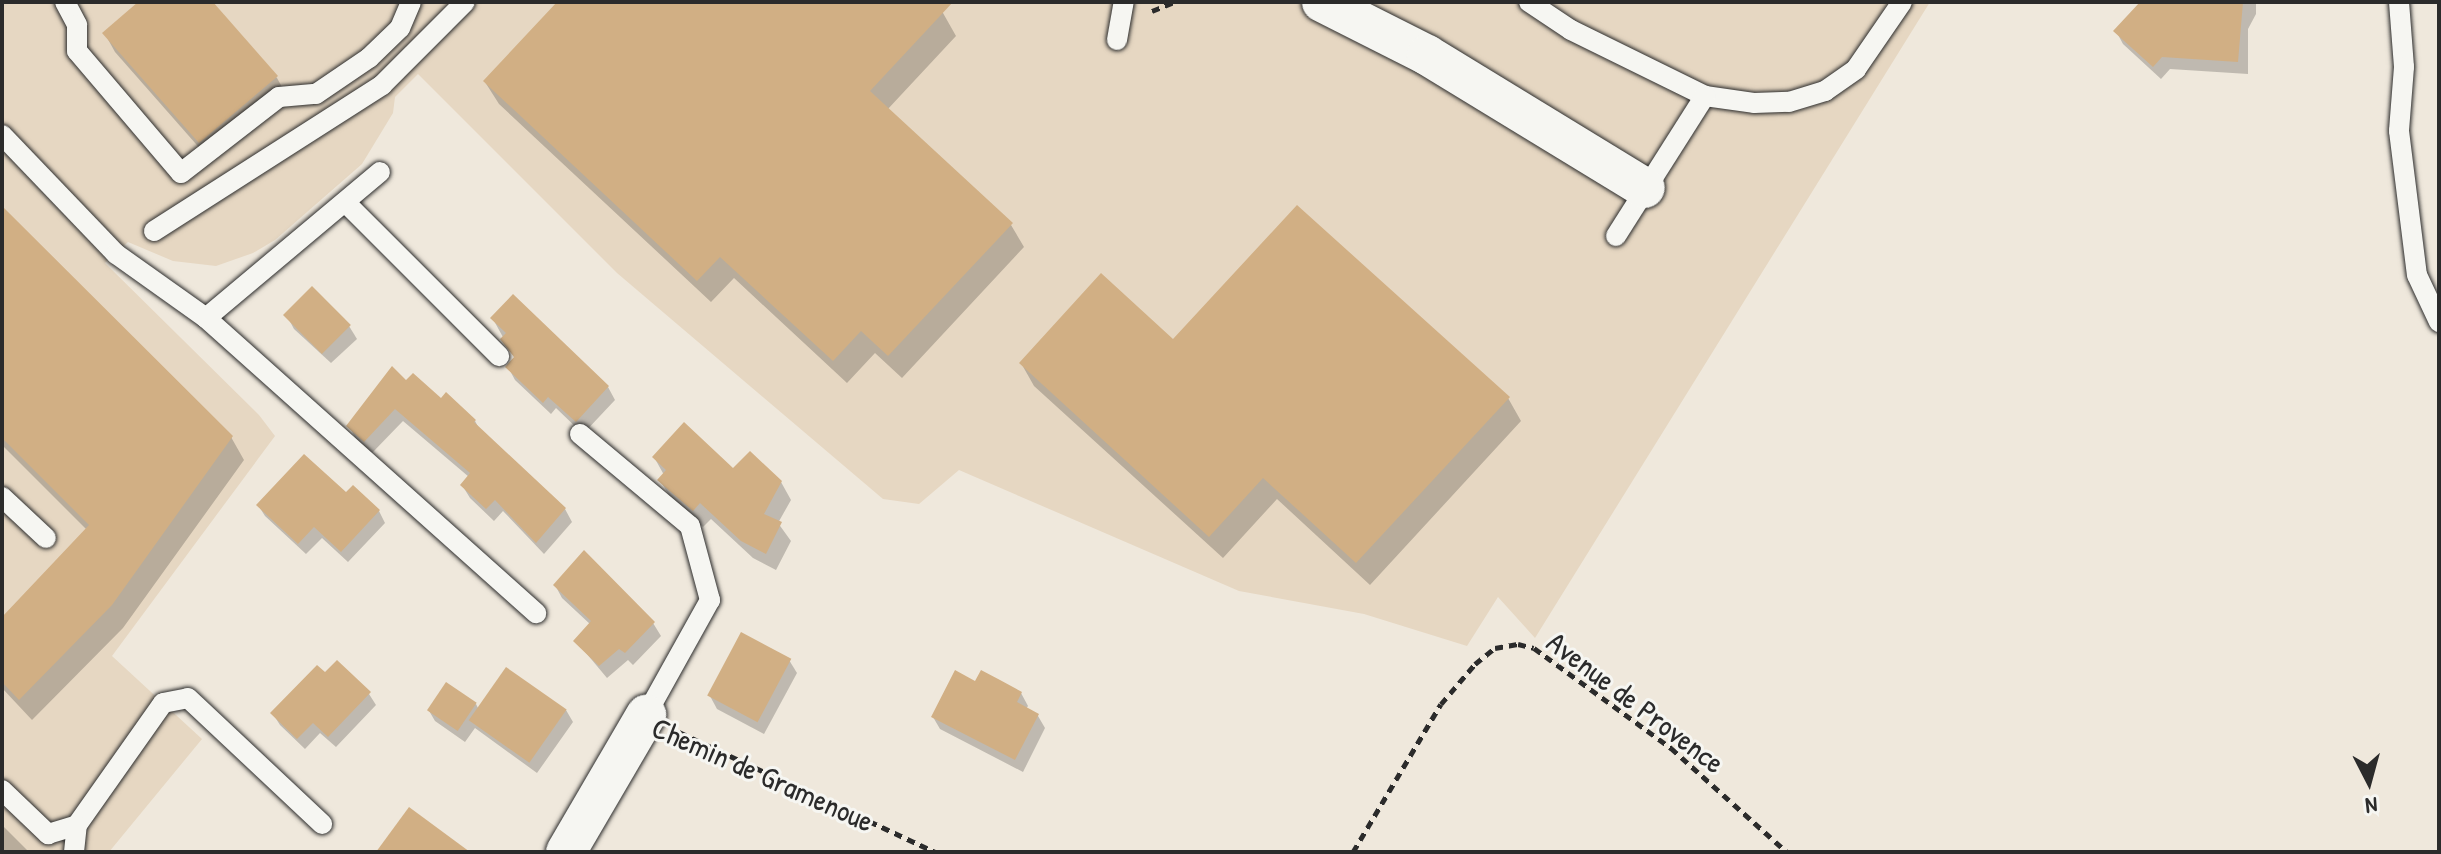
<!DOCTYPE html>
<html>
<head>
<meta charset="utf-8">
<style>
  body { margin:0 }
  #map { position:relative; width:2441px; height:854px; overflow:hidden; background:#efe8dc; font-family:"Patrick Hand",sans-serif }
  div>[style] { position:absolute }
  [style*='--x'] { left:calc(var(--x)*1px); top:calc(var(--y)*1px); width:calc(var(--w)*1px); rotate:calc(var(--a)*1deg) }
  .built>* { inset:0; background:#e6d7c2 }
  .shadow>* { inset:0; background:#0003 }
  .building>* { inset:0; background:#d1af84; transform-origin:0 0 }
  .path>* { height:5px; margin-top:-2.5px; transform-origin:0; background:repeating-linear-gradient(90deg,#2b2b2b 0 8px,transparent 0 14px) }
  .roads { filter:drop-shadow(0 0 2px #2b2b2b) drop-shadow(0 0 2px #2b2b2b) }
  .lane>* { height:20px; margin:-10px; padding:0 10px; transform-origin:10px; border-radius:10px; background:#f6f6f2 }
  .street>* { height:40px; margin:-20px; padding:0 20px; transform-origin:20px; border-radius:20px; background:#f6f6f2 }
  span { translate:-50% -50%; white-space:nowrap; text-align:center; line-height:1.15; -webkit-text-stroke:6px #f6f6f2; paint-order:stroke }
  .street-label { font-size:30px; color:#2b2b2b }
  .frame { position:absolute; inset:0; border:4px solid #2b2b2b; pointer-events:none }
  .north { position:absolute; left:2329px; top:742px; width:80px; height:80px; -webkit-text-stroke:6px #f6f6f2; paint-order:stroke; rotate:174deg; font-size:22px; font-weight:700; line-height:32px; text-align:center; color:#2b2b2b }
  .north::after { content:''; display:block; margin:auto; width:28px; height:36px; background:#2b2b2b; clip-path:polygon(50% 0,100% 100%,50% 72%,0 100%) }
</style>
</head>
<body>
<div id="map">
  <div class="built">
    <div style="clip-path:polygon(2px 2px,1930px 2px,1535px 638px,1498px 597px,1467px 646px,1364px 614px,1239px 591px,959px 470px,919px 504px,883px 499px,617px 273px,418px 74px,395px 97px,393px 113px,362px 164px,275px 240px,253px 253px,216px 266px,173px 261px,128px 242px,105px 263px,259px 415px,275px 436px,112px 656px,202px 739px,109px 852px,2px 852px)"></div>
  </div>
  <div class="shadow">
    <div style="clip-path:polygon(141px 2px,210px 2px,277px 78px,287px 96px,210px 160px,115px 52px,105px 34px)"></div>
    <div style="clip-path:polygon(560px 2px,931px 2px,943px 13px,956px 36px,887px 110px,1011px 225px,1024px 247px,902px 378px,875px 353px,847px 383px,734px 278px,711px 302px,499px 104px,485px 82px)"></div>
    <div style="clip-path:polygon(2142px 2px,2256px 2px,2256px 14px,2248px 29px,2248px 74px,2170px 69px,2161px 79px,2123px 44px,2116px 31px)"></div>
    <div style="clip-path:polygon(2px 208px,231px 437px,244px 460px,123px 628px,32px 720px,2px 688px,2px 620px,87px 530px,2px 445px)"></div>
    <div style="clip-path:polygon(513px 297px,608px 387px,615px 400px,583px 434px,556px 408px,551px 414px,515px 380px,508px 367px,515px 359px,493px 319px)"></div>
    <div style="clip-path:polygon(287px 316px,349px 326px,357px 339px,331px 363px,294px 329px)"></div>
    <div style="clip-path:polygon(1173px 341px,1508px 398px,1521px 421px,1370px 585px,1277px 499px,1223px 558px,1034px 386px,1021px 363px)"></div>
    <div style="clip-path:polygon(406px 383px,475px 421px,481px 432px,565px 509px,572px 522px,544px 554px,503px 511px,494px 521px,470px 498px,462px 485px,469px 477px,403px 421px,372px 453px,356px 439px,349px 426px)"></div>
    <div style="clip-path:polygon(654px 457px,781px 482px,791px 500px,778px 523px,791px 541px,776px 570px,753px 558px,711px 519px,703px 527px,670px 497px,660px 480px,664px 475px)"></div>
    <div style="clip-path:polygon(346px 495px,379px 511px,385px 523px,348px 562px,322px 538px,306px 554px,265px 516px,258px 505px)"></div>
    <div style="clip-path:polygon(555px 585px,653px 623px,661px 636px,633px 665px,628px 660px,607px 678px,576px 641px,591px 625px,562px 598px)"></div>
    <div style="clip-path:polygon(789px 660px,797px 673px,764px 734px,717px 709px,710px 696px)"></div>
    <div style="clip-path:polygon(337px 663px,369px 694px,376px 705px,336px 747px,320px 733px,305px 749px,280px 725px,273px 714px)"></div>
    <div style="clip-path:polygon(1021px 693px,1028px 706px,1026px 709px,1038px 716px,1045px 728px,1023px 772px,940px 729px,933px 717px)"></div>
    <div style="clip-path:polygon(476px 704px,479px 710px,566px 710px,573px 722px,537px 773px,475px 728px,465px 742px,435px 721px,428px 709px)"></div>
    <div style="clip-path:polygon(2px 825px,29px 852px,2px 852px)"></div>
  </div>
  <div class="building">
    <div style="clip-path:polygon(138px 2px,213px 2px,278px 76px,199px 143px,102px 33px)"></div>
    <div style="clip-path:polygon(557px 2px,953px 2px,870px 91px,1013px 223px,888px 356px,861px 331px,833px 361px,720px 257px,697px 281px,483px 81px)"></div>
    <div style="clip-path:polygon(2140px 2px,2243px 2px,2238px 62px,2162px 57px,2153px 67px,2113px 31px)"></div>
    <div style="clip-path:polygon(1297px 205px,1510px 397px,1356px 563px,1263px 478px,1209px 537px,1019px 363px,1101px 273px,1173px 339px)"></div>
    <div style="clip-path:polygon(2px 206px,233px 436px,112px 605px,19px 700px,2px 682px,2px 617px,89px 525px,2px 438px)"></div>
    <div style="left:312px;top:286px;width:55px;height:41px;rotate:45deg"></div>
    <div style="clip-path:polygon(513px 294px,609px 386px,576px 422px,548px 397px,543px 403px,505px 367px,514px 357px,500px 339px,506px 333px,490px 318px)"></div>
    <div style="clip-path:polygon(392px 366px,406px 380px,413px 373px,441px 398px,446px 392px,476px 420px,474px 422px,566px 508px,536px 543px,495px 500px,486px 509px,460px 485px,470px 473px,395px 409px,364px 442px,346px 426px)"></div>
    <div style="clip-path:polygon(684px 422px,733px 468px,750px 451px,782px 481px,764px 514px,782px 522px,766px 554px,741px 541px,700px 503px,693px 511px,657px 480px,666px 470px,652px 457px)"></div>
    <div style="clip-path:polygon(304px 454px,346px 492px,353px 485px,380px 510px,341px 552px,314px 527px,298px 544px,256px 505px)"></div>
    <div style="clip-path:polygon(584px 550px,655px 622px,625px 653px,619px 649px,599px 666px,573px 641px,591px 621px,553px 585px)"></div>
    <div style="left:741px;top:632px;width:57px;height:72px;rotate:28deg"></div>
    <div style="clip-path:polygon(337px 660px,371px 692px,328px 737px,313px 723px,297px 739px,270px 713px,317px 665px,325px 672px)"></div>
    <div style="left:506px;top:667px;width:74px;height:65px;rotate:35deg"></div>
    <div style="clip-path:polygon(955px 670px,975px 681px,981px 670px,1000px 680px,1022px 692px,1017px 702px,1039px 714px,1015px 760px,931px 717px)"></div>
    <div style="left:446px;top:682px;width:37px;height:34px;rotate:34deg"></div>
    <div style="clip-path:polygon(409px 807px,470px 852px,376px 852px)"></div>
  </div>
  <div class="path">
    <div style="--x:1152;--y:11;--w:24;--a:-22"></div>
    <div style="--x:679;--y:732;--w:283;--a:25.1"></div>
    <div style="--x:1353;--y:852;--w:172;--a:-59.3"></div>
    <div style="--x:1441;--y:704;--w:52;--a:-49.6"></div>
    <div style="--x:1475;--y:664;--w:26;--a:-39"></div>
    <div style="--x:1495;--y:648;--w:23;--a:-10"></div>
    <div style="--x:1518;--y:644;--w:16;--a:14"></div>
    <div style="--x:1534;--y:648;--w:170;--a:36.1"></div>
    <div style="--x:1671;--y:748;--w:156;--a:41.9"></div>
  </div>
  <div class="roads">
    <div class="lane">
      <div style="--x:65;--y:2;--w:26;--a:62"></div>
      <div style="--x:77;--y:25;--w:26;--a:90"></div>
      <div style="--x:77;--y:51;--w:160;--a:49.6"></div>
      <div style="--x:181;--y:173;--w:124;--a:-37.8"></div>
      <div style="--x:279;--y:97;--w:37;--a:-5"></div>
      <div style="--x:316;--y:94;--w:64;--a:-34.2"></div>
      <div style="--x:369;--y:58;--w:43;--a:-44.1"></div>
      <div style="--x:400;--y:28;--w:28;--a:-67"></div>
      <div style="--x:1529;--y:2;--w:50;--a:33.7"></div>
      <div style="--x:1571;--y:30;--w:149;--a:26.2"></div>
      <div style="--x:1705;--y:96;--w:49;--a:8.1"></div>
      <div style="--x:1754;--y:103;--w:35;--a:-2"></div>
      <div style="--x:1789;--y:102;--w:38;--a:-17"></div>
      <div style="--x:1825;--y:91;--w:38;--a:-35"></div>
      <div style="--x:1856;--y:69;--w:81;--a:-55.5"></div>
      <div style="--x:2399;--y:2;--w:65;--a:85.6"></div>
      <div style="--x:2404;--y:67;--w:64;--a:94.5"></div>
      <div style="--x:2399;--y:131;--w:145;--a:82.9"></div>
      <div style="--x:2417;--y:275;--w:52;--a:64.9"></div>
      <div style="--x:1117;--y:40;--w:39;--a:-80"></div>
      <div style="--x:2;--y:135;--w:165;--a:46.2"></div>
      <div style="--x:116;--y:254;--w:110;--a:35.4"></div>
      <div style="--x:206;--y:318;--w:443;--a:41.8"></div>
      <div style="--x:345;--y:202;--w:218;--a:45"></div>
      <div style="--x:154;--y:231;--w:271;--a:-32.6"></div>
      <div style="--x:382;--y:85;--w:117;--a:-45"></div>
      <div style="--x:1616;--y:236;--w:166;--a:-57.6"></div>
      <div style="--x:206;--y:318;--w:227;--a:-40"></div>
      <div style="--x:580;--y:434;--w:143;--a:39.9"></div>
      <div style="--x:690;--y:526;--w:77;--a:74.9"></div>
      <div style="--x:710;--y:600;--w:132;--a:119.1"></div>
      <div style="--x:2;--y:497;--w:60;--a:43"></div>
      <div style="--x:2;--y:790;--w:64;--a:43.7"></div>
      <div style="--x:48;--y:834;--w:30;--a:-17"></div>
      <div style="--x:77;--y:825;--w:149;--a:-54.8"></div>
      <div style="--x:163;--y:703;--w:25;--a:-11"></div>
      <div style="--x:188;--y:698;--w:184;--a:43.2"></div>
      <div style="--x:74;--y:852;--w:27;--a:-84"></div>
    </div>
    <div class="street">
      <div style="--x:1322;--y:2;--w:118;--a:26.8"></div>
      <div style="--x:1427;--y:55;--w:255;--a:31.4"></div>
      <div style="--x:566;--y:852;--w:159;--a:-59.7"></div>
    </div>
  </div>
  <div class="street-label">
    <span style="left:1636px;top:702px;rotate:37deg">Avenue de Provence</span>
    <span style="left:763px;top:774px;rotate:24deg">Chemin de Gramenoue</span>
  </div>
  <div class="frame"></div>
  <div class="north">N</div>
</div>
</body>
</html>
